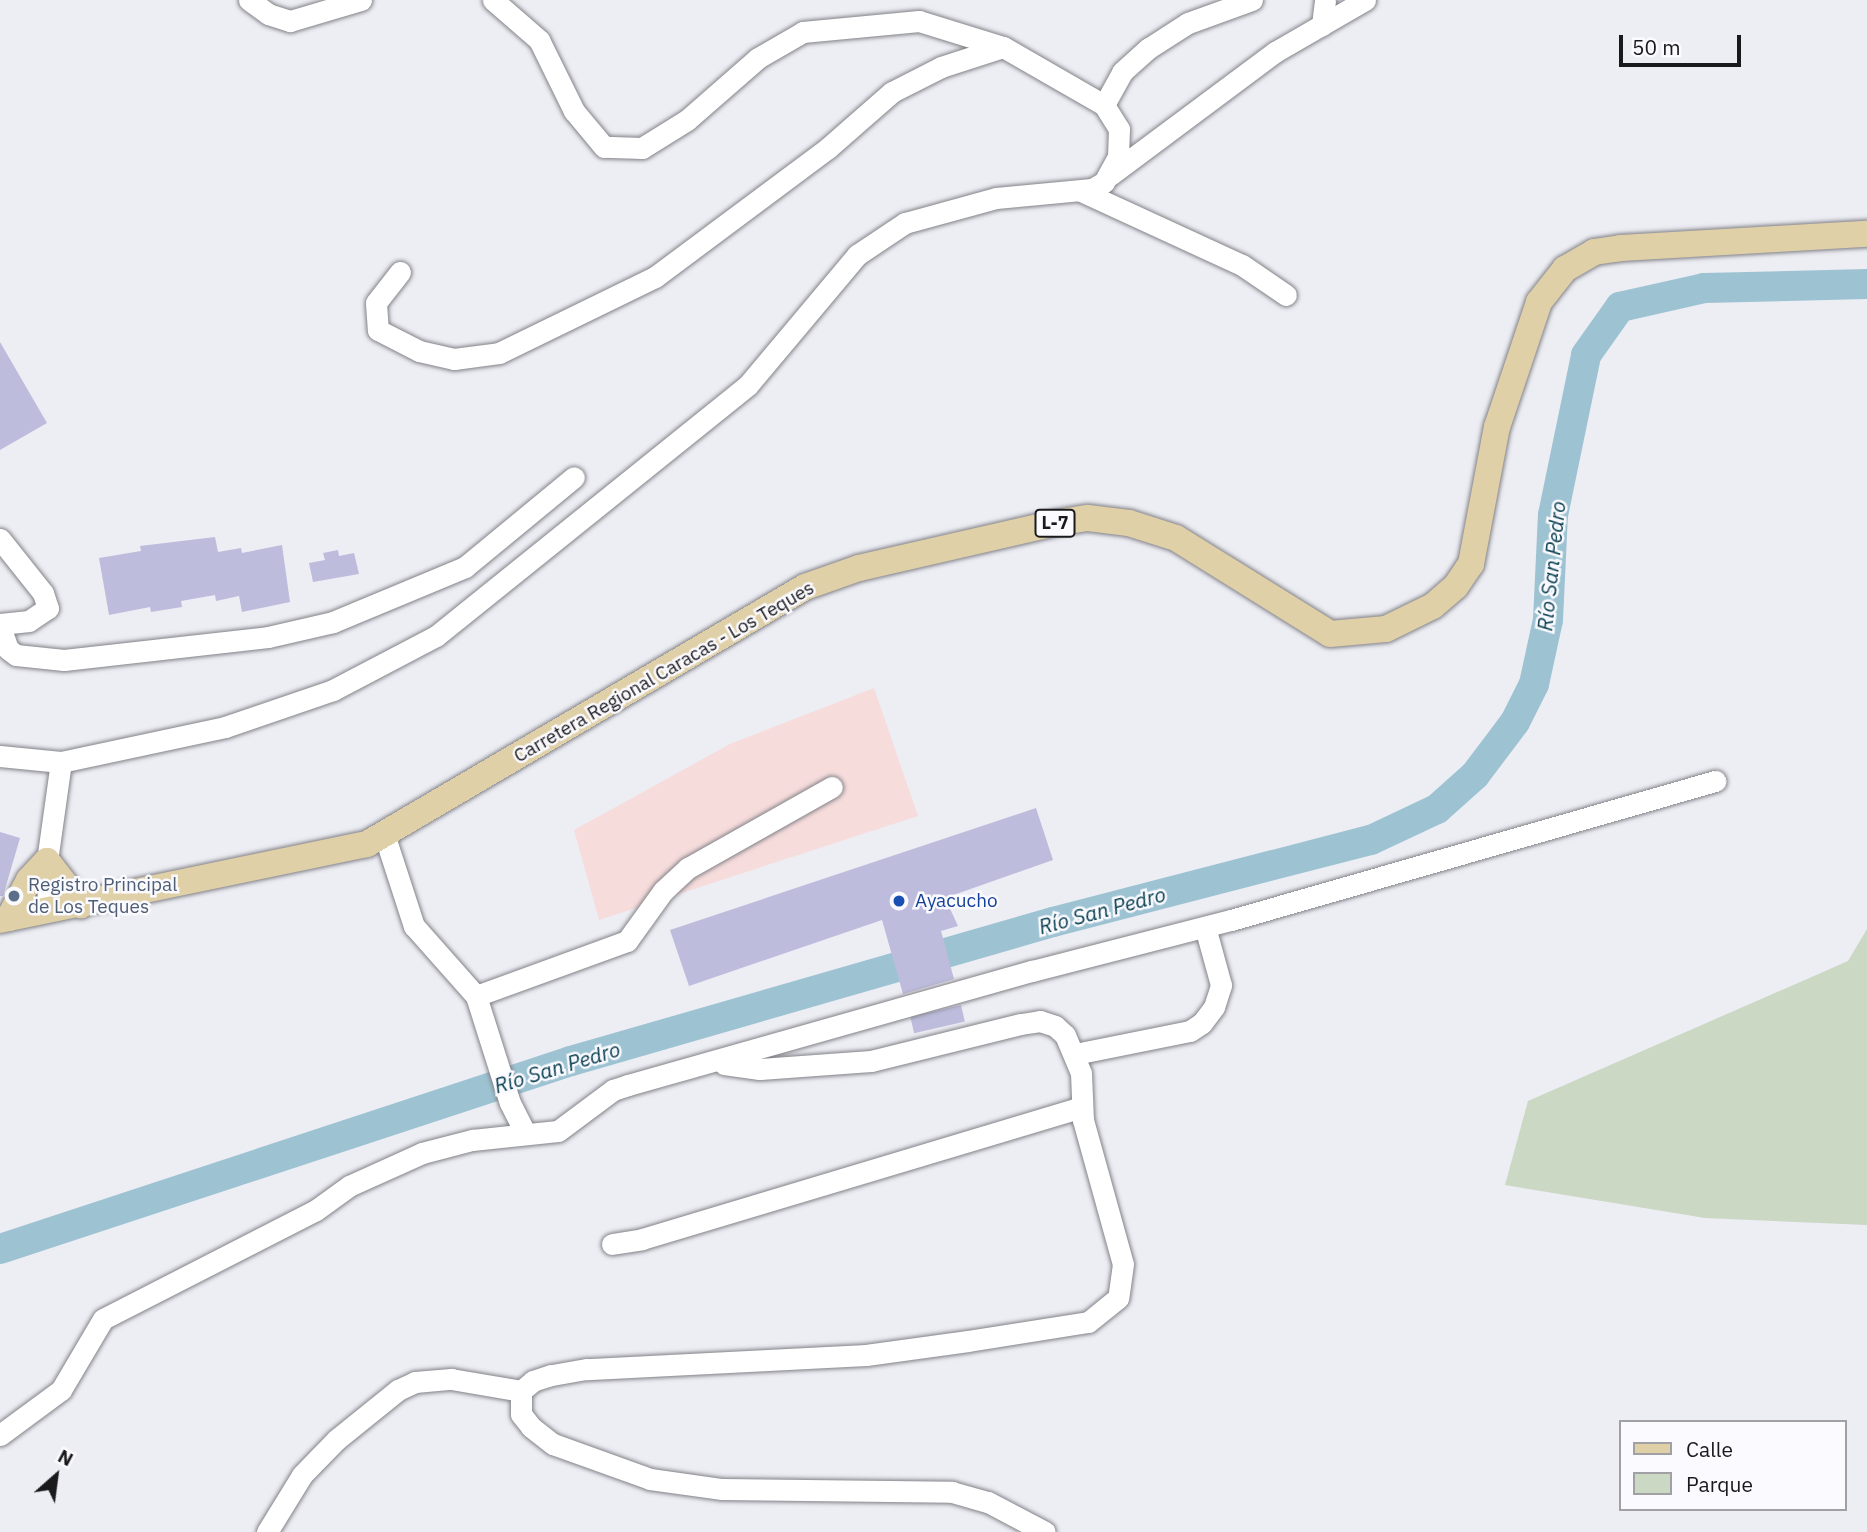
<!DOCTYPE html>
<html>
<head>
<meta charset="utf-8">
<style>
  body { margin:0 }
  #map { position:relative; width:1867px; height:1532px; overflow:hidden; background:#ededf4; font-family:"IBM Plex Sans",sans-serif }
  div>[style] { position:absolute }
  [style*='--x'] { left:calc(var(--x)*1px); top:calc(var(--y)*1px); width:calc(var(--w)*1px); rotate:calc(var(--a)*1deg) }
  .industrial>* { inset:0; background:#f7dcdc }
  .green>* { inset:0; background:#cbd8c4 }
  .river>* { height:30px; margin:-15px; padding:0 15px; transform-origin:15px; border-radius:15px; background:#9dc3d2 }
  .building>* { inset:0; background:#bdbcdd; transform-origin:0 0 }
  .roads { filter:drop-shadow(0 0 2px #828288) drop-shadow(0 0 2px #828288) }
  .minor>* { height:21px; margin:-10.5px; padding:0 10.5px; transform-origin:10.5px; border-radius:10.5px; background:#fff }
  .major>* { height:26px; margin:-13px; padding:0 13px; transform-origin:13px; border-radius:13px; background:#dfd0a8 }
  .dots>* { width:19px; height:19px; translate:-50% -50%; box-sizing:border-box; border:4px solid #fafaff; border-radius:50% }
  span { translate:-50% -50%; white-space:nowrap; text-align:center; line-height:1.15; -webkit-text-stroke:5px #fafaff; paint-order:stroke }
  .shield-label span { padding:2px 5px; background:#fafaff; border:2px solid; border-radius:5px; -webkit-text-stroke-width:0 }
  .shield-label { font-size:18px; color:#1a1a1d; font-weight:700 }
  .street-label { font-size:19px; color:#1a1a1d }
  .service-label { font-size:19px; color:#4e5e75 }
  .left { translate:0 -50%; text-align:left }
  .transit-label { font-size:19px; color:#164399 }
  .water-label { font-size:21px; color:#053d4e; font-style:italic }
  .legend { position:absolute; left:1619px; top:1420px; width:228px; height:91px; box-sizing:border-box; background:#fafaff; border:2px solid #a0a0a5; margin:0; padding:9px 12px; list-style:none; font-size:21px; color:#1a1a1d }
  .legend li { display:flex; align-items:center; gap:14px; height:35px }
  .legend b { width:35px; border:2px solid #a0a0a5 }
  .north { position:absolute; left:21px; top:1441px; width:70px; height:70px; -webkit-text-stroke:5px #fafaff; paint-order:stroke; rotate:28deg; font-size:19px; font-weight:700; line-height:28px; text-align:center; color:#1a1a1d }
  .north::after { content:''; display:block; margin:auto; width:24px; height:32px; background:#1a1a1d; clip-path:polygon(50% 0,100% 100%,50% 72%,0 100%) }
  .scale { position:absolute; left:1619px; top:35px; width:122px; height:32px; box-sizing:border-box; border:4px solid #1a1a1d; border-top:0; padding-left:9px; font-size:21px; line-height:24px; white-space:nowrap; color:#1a1a1d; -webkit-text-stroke:5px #fafaff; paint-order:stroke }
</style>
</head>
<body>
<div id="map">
  <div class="industrial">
    <div style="clip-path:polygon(874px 688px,918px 816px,599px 920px,574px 830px,730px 744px)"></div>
  </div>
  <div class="green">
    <div style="clip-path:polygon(1867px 929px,1867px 1225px,1705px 1218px,1505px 1185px,1528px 1101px,1848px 961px)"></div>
  </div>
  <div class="river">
    <div style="--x:0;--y:1249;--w:601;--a:-18.22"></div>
    <div style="--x:571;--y:1061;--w:502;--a:-16.09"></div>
    <div style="--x:1053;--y:922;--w:328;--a:-14.5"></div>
    <div style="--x:1371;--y:840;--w:73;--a:-25.2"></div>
    <div style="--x:1437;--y:809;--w:51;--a:-41.8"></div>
    <div style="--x:1475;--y:775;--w:66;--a:-53"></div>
    <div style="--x:1515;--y:722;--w:42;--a:-63.4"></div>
    <div style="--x:1534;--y:684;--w:66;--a:-77.7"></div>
    <div style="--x:1548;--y:620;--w:105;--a:-87.3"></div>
    <div style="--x:1553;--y:515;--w:163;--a:-78.3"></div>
    <div style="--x:1586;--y:355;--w:59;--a:-54.7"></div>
    <div style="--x:1620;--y:307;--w:86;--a:-12.7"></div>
    <div style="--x:1704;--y:288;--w:163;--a:-1.4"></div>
  </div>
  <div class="building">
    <div style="clip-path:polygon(0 342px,47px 423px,0 450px)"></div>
    <div style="clip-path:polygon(215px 537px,218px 552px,241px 548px,242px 553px,282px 545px,290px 602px,242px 612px,239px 596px,216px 601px,215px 595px,181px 601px,182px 607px,151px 612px,150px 607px,109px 615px,99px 558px,141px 551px,140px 546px)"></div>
    <div style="clip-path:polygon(338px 550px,339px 556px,354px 553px,359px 574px,313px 582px,309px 563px,325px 560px,323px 553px)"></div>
    <div style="clip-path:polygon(1036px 808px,1053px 860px,945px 898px,958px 926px,941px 931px,954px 979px,903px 994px,882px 920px,689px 986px,670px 930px)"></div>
    <div style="clip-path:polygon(0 832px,20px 838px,3px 896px,0 896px)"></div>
    <div style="left:961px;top:1005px;width:17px;height:52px;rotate:77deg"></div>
  </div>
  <div class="roads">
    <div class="minor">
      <div style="--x:249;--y:0;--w:24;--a:36"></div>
      <div style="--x:268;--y:14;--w:23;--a:18"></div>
      <div style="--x:290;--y:21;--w:74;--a:-16.5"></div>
      <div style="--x:1322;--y:25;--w:25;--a:-83"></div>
      <div style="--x:1104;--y:105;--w:38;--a:-61"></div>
      <div style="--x:1122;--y:72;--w:36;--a:-42"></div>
      <div style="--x:1149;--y:48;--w:46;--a:-32.7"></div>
      <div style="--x:1188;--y:23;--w:68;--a:-19.8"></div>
      <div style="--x:1110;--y:175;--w:206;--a:-36.7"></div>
      <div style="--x:1275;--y:52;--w:104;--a:-30"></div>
      <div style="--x:1081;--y:191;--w:177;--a:24.7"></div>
      <div style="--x:1242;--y:265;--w:53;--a:34.3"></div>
      <div style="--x:400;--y:272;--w:39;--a:128"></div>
      <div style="--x:376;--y:303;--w:27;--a:86"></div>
      <div style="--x:378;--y:330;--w:46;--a:27.1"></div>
      <div style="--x:419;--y:351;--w:36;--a:13"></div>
      <div style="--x:454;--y:359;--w:45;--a:-7.6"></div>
      <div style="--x:499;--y:353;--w:174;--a:-26"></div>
      <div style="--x:655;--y:277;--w:216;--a:-36.7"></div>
      <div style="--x:828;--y:148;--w:85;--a:-41.2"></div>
      <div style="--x:892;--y:92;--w:55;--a:-27"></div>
      <div style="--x:941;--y:67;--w:65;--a:-17.9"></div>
      <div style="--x:0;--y:539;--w:69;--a:51.5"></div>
      <div style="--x:43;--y:593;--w:16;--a:72"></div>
      <div style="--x:48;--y:608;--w:23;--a:146"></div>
      <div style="--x:29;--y:621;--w:29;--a:174"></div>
      <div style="--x:0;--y:626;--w:24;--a:71"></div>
      <div style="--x:8;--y:649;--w:10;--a:37"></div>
      <div style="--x:16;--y:655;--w:48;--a:5.9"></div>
      <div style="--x:64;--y:660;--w:205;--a:-6.4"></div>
      <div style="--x:268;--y:637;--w:67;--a:-13"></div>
      <div style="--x:333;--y:622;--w:143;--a:-22.6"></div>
      <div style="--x:465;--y:567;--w:141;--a:-39.5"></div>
      <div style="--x:0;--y:756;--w:61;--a:5.6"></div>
      <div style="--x:385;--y:837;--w:94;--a:72"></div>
      <div style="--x:414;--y:926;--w:94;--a:48.5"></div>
      <div style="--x:476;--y:996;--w:112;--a:72.4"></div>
      <div style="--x:510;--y:1103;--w:33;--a:63"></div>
      <div style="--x:48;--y:911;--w:50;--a:-91.1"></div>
      <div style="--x:47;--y:861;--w:100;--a:-82"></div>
      <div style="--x:61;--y:762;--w:168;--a:-12"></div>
      <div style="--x:225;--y:727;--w:114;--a:-18.9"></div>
      <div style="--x:333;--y:690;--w:116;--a:-27.7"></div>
      <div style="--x:436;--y:636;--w:400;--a:-38.8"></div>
      <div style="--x:748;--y:385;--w:170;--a:-50"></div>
      <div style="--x:857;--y:255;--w:58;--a:-33.7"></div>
      <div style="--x:905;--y:223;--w:94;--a:-15.4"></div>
      <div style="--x:996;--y:198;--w:96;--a:-5.4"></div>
      <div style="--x:1092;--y:189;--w:14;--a:-30"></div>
      <div style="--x:1104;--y:182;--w:29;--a:-61"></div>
      <div style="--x:1118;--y:157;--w:28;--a:-88"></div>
      <div style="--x:1119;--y:129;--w:28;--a:-122"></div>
      <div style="--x:1104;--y:105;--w:116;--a:-150.1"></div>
      <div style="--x:1003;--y:47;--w:88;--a:-162.8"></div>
      <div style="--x:919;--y:21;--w:117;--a:174.6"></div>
      <div style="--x:803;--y:32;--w:52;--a:150"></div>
      <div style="--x:758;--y:58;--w:94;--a:138.9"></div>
      <div style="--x:687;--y:120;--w:53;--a:148.1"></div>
      <div style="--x:642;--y:148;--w:38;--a:-178"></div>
      <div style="--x:604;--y:147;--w:47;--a:-129.8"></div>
      <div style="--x:574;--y:111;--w:79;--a:-116.2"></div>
      <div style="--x:539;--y:40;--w:61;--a:-139"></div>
      <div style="--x:476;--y:996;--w:161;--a:-20"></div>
      <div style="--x:627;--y:941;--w:62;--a:-54.2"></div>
      <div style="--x:663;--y:891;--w:34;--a:-43"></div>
      <div style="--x:688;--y:868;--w:165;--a:-29.4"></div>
      <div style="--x:1075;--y:1054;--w:117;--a:-11.3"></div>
      <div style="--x:1190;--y:1031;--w:14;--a:-34"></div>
      <div style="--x:1202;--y:1023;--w:20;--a:-53"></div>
      <div style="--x:1214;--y:1007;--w:23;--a:-72"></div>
      <div style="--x:1221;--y:985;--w:60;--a:-105.4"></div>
      <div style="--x:724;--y:1064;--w:36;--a:8"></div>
      <div style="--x:760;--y:1069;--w:111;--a:-4.1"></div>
      <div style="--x:871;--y:1061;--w:154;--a:-13.9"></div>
      <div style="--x:1021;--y:1024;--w:19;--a:-9"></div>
      <div style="--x:1040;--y:1021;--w:16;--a:18"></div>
      <div style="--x:1055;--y:1026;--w:13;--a:42"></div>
      <div style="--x:1065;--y:1035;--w:41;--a:67.2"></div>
      <div style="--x:1081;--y:1073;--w:47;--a:87.6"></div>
      <div style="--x:1083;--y:1120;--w:149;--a:74.5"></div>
      <div style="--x:1123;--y:1264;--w:34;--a:98"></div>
      <div style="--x:1118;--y:1298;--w:38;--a:141"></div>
      <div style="--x:1088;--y:1322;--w:121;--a:171"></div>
      <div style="--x:968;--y:1341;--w:103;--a:172.2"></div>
      <div style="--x:866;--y:1355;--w:280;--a:177.1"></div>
      <div style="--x:586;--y:1369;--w:36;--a:170"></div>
      <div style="--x:551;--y:1375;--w:19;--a:162"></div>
      <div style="--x:533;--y:1381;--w:16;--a:140"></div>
      <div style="--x:521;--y:1391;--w:23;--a:90"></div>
      <div style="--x:521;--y:1414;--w:16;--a:52"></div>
      <div style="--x:531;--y:1427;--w:28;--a:38"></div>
      <div style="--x:553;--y:1444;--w:103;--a:19.8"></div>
      <div style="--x:650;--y:1479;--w:73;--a:7.9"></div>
      <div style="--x:722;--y:1489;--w:230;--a:0.7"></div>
      <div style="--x:952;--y:1492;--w:37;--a:16"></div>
      <div style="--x:988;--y:1502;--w:64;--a:27.8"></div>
      <div style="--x:612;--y:1244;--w:30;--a:-9"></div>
      <div style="--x:642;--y:1239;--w:458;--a:-16.7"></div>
      <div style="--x:0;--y:1435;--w:76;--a:-36.4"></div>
      <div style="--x:61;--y:1390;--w:82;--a:-59.4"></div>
      <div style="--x:103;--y:1319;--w:239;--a:-27.1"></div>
      <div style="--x:316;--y:1210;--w:41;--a:-36"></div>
      <div style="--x:349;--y:1186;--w:80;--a:-24.3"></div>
      <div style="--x:422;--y:1153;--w:52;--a:-14.6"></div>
      <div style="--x:472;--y:1140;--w:86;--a:-6"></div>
      <div style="--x:558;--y:1131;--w:69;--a:-36.7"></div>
      <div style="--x:613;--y:1090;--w:16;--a:-18"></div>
      <div style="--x:628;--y:1085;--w:420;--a:-15.8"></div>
      <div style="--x:1032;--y:971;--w:205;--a:-14.4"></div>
      <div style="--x:1231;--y:920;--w:504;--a:-16.02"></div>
      <div style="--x:267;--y:1532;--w:67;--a:-58.4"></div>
      <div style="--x:302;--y:1475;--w:49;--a:-45.8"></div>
      <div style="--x:336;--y:1440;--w:80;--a:-38.9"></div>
      <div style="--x:398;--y:1390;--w:19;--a:-25"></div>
      <div style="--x:415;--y:1382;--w:36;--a:-5"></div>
      <div style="--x:451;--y:1379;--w:71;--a:9.7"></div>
    </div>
    <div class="major">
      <div style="--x:9;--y:918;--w:43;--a:-62.2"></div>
      <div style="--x:29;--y:880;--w:26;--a:-47"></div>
      <div style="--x:47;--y:861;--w:56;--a:52.3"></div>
      <div style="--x:0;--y:920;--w:375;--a:-11.7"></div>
      <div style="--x:367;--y:844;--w:508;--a:-30.4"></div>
      <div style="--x:805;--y:587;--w:57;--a:-19.4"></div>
      <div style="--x:859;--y:568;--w:201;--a:-12.9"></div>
      <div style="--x:1055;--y:523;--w:33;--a:-9"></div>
      <div style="--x:1088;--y:518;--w:41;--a:7"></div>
      <div style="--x:1129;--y:523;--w:49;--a:17.7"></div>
      <div style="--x:1176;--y:538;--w:181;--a:31.9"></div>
      <div style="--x:1330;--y:634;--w:56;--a:-5.1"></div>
      <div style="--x:1386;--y:629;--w:52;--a:-26.1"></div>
      <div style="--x:1433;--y:606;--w:30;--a:-41"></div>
      <div style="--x:1456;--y:586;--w:27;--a:-56"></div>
      <div style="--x:1471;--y:564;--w:139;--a:-79.3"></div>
      <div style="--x:1497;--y:427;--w:132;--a:-71.4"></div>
      <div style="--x:1539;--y:302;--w:42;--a:-51.8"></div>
      <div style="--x:1565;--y:269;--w:34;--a:-30"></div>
      <div style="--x:1594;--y:252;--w:27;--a:-8"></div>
      <div style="--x:1621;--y:248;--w:246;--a:-3.3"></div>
    </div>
  </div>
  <div class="dots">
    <div style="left:14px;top:896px;background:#5c6f8a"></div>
    <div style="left:899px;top:901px;background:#1a4fb4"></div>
  </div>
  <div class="shield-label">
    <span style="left:1055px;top:523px">L-7</span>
  </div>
  <div class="street-label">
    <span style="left:664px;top:672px;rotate:-30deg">Carretera Regional Caracas - Los Teques</span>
  </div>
  <div class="service-label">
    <span class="left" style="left:28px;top:896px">Registro Principal<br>de Los Teques</span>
  </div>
  <div class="transit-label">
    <span class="left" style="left:915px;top:901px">Ayacucho</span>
  </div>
  <div class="water-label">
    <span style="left:1551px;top:566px;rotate:-84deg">Río San Pedro</span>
    <span style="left:1102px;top:910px;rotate:-15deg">Río San Pedro</span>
    <span style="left:557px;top:1067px;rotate:-17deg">Río San Pedro</span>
  </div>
  <ul class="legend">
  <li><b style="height:9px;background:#dfd0a8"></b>Calle</li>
  <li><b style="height:19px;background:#cbd8c4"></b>Parque</li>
  </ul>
  <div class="north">N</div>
  <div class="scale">50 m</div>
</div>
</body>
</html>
